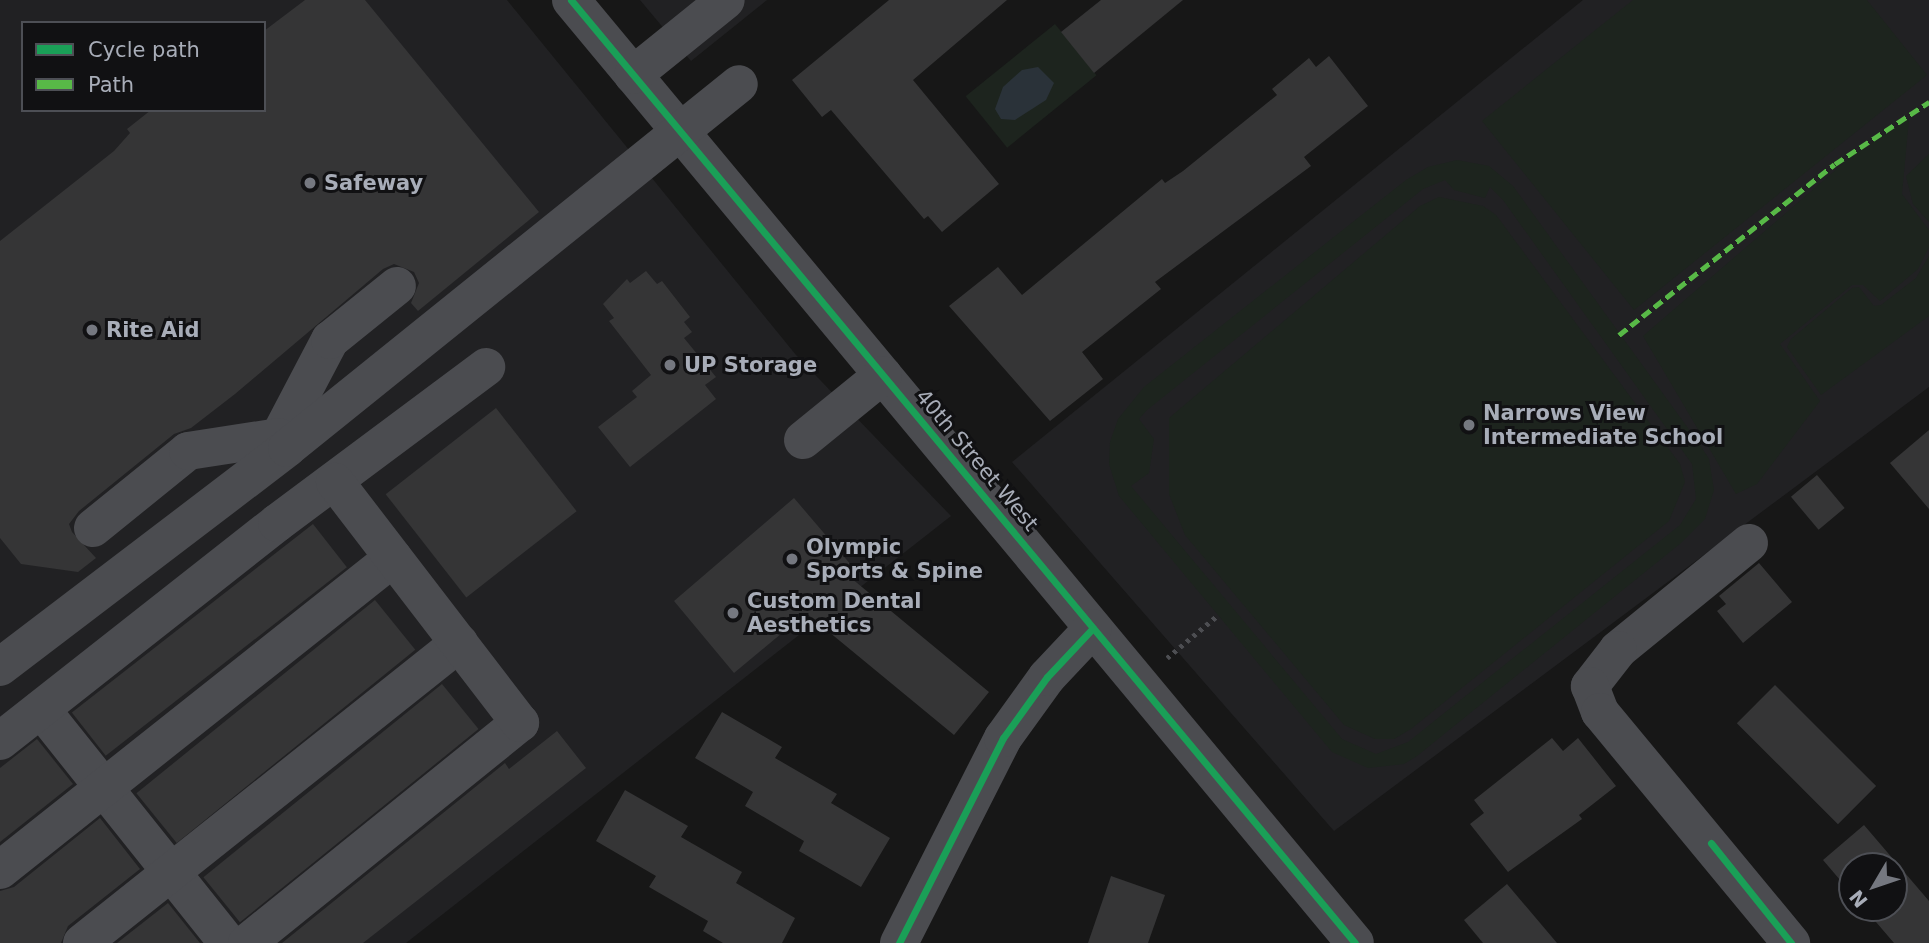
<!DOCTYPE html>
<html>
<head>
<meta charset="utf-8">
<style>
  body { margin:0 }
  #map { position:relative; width:1929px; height:943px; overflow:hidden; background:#171717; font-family:"DejaVu Sans",sans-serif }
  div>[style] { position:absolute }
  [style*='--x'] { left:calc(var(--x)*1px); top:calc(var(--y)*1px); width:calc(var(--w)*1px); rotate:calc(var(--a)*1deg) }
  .built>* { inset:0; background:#212123 }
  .green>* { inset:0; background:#1d241e; transform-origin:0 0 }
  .water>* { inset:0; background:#2a3239 }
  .building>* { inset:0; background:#353536; transform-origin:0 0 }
  .path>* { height:4.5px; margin-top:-2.25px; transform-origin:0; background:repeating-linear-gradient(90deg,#4d4e52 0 3.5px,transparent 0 8.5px) }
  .minor>* { height:38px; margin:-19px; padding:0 19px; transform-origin:19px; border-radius:19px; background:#4b4c50 }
  .quiet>* { height:5px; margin-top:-2.5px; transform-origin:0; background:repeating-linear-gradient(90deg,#58b947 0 10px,transparent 0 15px) }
  .cycleway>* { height:7px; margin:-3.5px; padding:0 3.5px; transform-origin:3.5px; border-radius:3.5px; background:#1a9f57 }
  .dots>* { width:19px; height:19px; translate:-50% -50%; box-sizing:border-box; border:4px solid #111113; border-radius:50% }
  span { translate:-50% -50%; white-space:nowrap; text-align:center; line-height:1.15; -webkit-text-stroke:6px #111113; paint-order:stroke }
  .poi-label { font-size:21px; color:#a8adb8; font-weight:700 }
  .left { translate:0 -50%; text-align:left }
  .street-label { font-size:21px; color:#a8adb8 }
  .legend { position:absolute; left:21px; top:21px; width:245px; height:91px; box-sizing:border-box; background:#111113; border:2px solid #4d4f55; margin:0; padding:9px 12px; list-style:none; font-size:21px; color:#a8adb8 }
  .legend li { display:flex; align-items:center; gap:14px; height:35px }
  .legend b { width:35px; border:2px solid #4d4f55 }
  .north { position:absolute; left:1838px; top:852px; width:70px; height:70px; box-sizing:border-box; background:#111113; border:2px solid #4d4f55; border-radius:50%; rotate:231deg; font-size:19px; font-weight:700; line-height:28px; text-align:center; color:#a8adb8 }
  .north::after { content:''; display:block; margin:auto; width:24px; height:32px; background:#757880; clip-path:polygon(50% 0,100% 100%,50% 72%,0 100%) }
</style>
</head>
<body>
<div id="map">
  <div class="built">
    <div style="clip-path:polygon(evenodd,0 0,507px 0,796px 355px,951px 516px,406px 943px,0 943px,0 0,23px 23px,264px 23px,264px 110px,23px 110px,23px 23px)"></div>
    <div style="clip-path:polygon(640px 0,767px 0,691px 61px)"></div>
    <div style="clip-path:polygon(1583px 0,1929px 0,1929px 387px,1334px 831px,1012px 462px)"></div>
  </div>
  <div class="green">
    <div style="clip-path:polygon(1633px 0,1867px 0,1927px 75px,1634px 310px,1482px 121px)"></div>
    <div style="left:1055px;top:24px;width:66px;height:115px;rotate:51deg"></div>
    <div style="clip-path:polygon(1909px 119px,1902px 194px,1929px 230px,1929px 247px,1918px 269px,1880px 301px,1863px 285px,1852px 285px,1780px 344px,1820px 401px,1757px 484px,1736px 494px,1643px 336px,1853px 155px)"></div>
    <div style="clip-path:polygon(1929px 154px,1929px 222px,1913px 204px,1906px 176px)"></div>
    <div style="clip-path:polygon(evenodd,1457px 160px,1489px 166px,1513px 186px,1698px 442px,1709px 459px,1714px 490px,1705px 519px,1681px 543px,1417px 756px,1404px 764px,1368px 768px,1332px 752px,1119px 496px,1109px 464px,1110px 442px,1118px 419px,1144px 387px,1406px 180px,1428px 167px,1457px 160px,1445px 180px,1454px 190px,1485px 198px,1490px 187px,1503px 200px,1692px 464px,1696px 499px,1680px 525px,1408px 742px,1376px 754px,1342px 739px,1131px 486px,1149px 473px,1154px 439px,1139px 419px,1147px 410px,1423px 189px,1445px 180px)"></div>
    <div style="clip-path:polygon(1439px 197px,1483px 206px,1496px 215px,1680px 464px,1685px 482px,1669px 521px,1411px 729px,1394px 739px,1375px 739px,1344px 725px,1185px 535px,1169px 494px,1169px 418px,1420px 206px)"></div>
    <div style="clip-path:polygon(1929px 256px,1929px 316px,1821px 395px,1787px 347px,1791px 339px,1852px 288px,1859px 287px,1874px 306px,1881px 305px,1916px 278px)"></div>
  </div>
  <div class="water">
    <div style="clip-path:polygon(1038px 67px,1054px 83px,1046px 100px,1015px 120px,1001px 119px,995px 109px,1003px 87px,1022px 70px)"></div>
  </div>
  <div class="building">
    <div style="clip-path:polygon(305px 0,365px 0,539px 212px,418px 311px,411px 303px,419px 283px,414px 272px,394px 264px,383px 269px,235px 394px,191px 428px,174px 434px,79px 511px,69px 524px,72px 532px,96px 558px,78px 572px,21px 564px,0 538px,0 241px,114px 151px,130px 133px,127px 129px,151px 110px,264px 110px,264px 31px)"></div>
    <div style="clip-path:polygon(889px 0,1007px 0,913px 80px,999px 184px,942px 232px,928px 216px,924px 219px,831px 110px,822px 117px,792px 80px)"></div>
    <div style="clip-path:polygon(1101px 0,1183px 0,1094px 73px,1061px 32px)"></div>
    <div style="clip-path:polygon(1329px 56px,1368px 106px,1304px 157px,1311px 166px,1155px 282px,1161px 289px,1082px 352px,1103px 379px,1050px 421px,949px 306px,998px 267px,1022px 295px,1162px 179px,1165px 183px,1183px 171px,1277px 95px,1272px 89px,1309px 58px,1316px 67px)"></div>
    <div style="clip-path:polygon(646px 271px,657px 284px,662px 281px,690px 317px,684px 322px,692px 332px,684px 338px,716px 377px,705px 385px,716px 399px,630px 467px,598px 427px,637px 397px,632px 391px,651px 375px,609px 321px,614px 318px,603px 304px,627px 279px,630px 283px)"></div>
    <div style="left:496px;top:408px;width:131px;height:140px;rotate:52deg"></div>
    <div style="clip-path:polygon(1929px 430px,1929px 509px,1890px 463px)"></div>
    <div style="left:1817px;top:475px;width:43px;height:34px;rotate:50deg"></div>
    <div style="clip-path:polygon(794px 498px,852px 566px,845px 573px,989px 692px,954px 735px,806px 613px,734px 673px,674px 601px)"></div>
    <div style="left:313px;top:524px;width:55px;height:306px;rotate:52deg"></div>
    <div style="clip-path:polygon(1759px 563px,1792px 602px,1743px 643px,1717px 611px,1726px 604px,1719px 596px)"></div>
    <div style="left:375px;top:600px;width:64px;height:307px;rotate:51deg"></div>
    <div style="left:442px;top:684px;width:58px;height:307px;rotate:51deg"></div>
    <div style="left:1775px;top:685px;width:143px;height:54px;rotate:45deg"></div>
    <div style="clip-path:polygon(722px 712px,782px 747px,775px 758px,837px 794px,831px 803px,890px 838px,861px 887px,799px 851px,804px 841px,745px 806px,753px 792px,695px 758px)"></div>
    <div style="clip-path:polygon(557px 731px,586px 768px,363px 943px,282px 943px,505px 763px,509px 769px)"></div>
    <div style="clip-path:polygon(1552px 738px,1563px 751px,1578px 738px,1616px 786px,1579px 815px,1582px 819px,1508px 872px,1470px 824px,1484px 813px,1474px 800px)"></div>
    <div style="clip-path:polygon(37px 739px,73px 784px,0 842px,0 768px)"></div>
    <div style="clip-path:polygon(625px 790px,688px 826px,681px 837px,742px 872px,736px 883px,795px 918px,782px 943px,723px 943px,703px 931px,708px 921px,649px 887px,656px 876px,596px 841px)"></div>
    <div style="clip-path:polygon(100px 818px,140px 869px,68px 926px,61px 943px,0 943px,0 891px,14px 887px)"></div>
    <div style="clip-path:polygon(1864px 825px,1929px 901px,1929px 943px,1894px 943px,1864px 908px,1894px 908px,1894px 866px,1852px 866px,1852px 894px,1823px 860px)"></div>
    <div style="clip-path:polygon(1111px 876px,1165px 895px,1148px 943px,1088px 943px)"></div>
    <div style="clip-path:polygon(1507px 884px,1557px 943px,1483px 943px,1464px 920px)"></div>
    <div style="clip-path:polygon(168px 903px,200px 943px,117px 943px)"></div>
  </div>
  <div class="path">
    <div style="--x:1167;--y:658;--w:67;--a:-40.1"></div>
  </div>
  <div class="minor">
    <div style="--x:571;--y:0;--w:1226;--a:50.26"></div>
    <div style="--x:633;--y:75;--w:119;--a:-38.9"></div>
    <div style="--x:279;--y:437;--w:110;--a:-62.3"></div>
    <div style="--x:330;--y:340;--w:86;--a:-38.9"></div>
    <div style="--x:803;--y:440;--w:103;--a:-39.1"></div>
    <div style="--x:93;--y:528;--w:122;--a:-39"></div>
    <div style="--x:188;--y:451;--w:92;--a:-8.7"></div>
    <div style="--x:1749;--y:543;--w:169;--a:140.8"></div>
    <div style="--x:1618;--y:650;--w:46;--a:127.9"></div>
    <div style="--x:1590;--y:686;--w:28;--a:69"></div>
    <div style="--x:1600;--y:712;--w:300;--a:50.4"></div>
    <div style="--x:0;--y:667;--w:361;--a:-37.3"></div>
    <div style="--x:287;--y:448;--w:580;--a:-38.84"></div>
    <div style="--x:41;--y:709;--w:300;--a:51.4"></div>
    <div style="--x:0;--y:741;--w:352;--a:-38.2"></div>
    <div style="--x:277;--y:523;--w:261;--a:-36.7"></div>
    <div style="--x:0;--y:870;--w:502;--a:-38.45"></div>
    <div style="--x:82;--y:943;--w:482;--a:-38.5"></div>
    <div style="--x:247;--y:943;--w:351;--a:-38.9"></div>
    <div style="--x:520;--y:723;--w:304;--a:-127.5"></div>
    <div style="--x:899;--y:943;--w:230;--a:-63.1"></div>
    <div style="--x:1003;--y:738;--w:75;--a:-54.2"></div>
    <div style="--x:1047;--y:677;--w:67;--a:-46.8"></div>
  </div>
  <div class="quiet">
    <div style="--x:1619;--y:335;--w:275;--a:-38.4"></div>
    <div style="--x:1835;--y:164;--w:113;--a:-33.4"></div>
  </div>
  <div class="cycleway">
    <div style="--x:571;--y:0;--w:1226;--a:50.26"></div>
    <div style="--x:1711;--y:843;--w:128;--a:51.3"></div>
    <div style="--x:899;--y:943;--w:230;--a:-63.1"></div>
    <div style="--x:1003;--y:738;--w:75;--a:-54.2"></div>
    <div style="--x:1047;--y:677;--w:67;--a:-46.8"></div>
  </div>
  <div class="dots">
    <div style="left:310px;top:183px;background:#757880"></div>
    <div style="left:92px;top:330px;background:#757880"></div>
    <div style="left:670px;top:365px;background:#757880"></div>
    <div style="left:1469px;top:425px;background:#757880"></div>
    <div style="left:792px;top:559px;background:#757880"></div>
    <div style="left:733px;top:613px;background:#757880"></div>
  </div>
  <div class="poi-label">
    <span class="left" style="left:324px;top:183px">Safeway</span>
    <span class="left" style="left:106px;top:330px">Rite Aid</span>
    <span class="left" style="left:684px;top:365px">UP Storage</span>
    <span class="left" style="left:1483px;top:425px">Narrows View<br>Intermediate School</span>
    <span class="left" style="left:806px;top:559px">Olympic<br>Sports &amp; Spine</span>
    <span class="left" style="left:747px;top:613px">Custom Dental<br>Aesthetics</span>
  </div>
  <div class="street-label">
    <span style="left:977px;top:460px;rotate:50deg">40th Street West</span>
  </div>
  <ul class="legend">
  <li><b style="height:9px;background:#1a9f57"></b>Cycle path</li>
  <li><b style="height:9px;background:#58b947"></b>Path</li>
  </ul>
  <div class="north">N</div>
</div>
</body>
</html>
